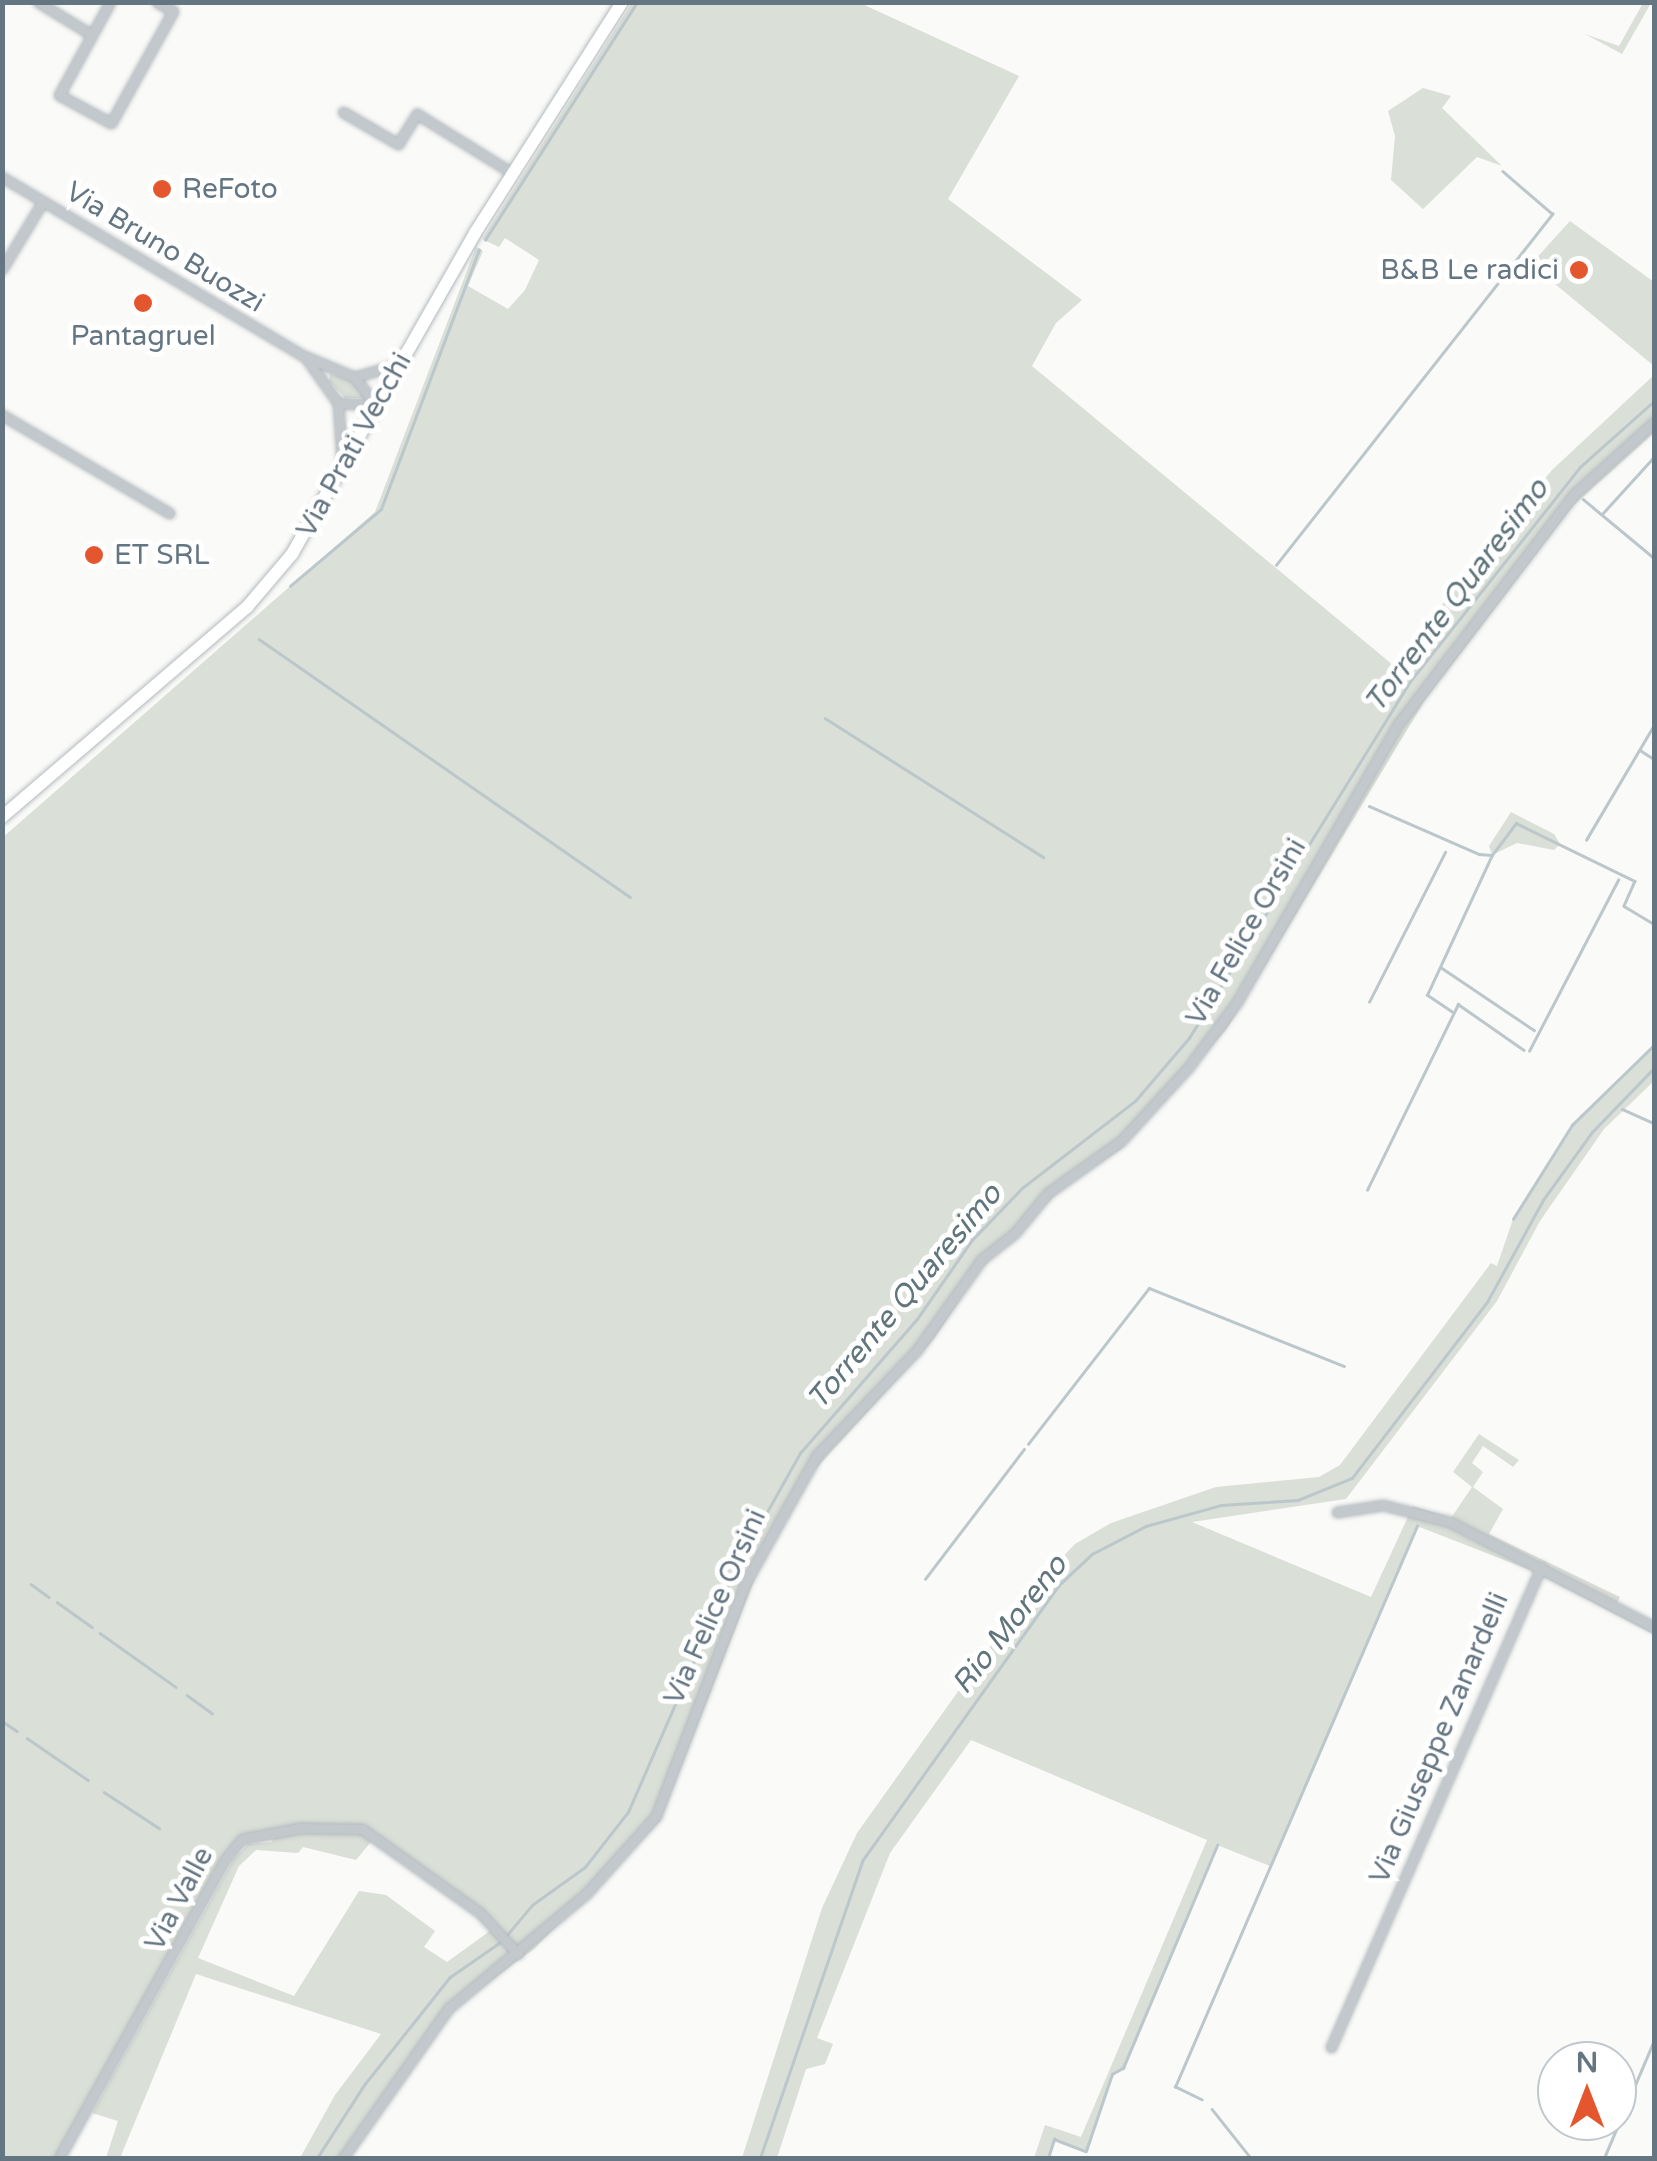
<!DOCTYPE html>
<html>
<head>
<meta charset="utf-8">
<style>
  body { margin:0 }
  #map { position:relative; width:1657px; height:2161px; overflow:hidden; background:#fafaf8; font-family:"Varela Round",sans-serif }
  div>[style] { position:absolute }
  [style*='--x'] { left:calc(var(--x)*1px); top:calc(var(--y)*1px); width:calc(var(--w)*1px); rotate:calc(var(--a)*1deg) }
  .green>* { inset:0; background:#dadfd7 }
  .stream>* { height:2.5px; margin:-1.25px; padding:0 1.25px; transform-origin:1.25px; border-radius:1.25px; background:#bbc7cb }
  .roads { filter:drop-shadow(0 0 2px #b3babf) drop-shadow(0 0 2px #b3babf) }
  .minor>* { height:9px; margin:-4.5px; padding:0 4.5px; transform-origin:4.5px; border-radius:4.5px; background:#c3c8cc }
  .secondary>* { height:12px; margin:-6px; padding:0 6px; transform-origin:6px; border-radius:6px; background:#fff }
  .dots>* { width:28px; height:28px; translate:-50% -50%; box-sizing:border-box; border:5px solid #fff; border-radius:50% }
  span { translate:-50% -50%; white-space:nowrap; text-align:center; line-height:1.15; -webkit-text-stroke:10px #fff; paint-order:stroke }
  .poi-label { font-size:28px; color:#657683 }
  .left { translate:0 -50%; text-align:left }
  .right { translate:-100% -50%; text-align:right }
  .street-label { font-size:28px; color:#657683 }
  .water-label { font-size:30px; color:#60757c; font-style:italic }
  .frame { position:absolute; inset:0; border:5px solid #657683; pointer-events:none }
  .north { position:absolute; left:1537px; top:2041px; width:100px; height:100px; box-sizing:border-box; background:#fff; border:2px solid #c1c8cd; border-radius:50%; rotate:0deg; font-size:28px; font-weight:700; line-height:40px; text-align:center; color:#657683 }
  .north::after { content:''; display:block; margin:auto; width:35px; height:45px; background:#e4572e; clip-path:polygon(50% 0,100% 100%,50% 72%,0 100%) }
</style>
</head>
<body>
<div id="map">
  <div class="green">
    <div style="clip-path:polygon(evenodd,632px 3px,860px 3px,1019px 76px,948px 199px,1082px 300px,1056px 323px,1032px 366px,1393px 665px,1552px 470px,1654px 375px,1654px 433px,1573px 506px,1425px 700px,1227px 1029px,1121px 1149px,1061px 1189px,978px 1272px,934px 1339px,813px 1472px,758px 1571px,660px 1821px,534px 1949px,452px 2010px,350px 2158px,300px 2158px,335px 2095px,381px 2034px,196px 1974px,120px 2158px,106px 2158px,118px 2121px,92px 2113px,233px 1860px,248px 1844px,272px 1842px,275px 1833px,236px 1843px,59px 2158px,3px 2158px,2px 838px,375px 512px,476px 247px,483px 251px,468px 286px,508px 309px,525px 290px,539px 260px,505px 238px,499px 247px,482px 239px,632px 3px,375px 1837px,494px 1928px,447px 1962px,424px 1947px,435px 1931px,386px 1895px,359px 1891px,294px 1996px,198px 1958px,239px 1866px,256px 1850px,298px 1853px,303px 1847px,356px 1860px,375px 1837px)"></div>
    <div style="clip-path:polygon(1643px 3px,1651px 3px,1622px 54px,1585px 34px,1619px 46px)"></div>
    <div style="clip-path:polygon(1423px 88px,1451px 96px,1442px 108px,1502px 166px,1477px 157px,1423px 209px,1391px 180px,1395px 136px,1388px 111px)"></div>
    <div style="clip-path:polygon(1570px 221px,1654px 282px,1654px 366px,1531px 264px)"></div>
    <div style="clip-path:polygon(330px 374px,352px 380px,368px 398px,345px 398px,329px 381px)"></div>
    <div style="clip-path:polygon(1511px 812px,1554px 834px,1560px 844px,1554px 850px,1517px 843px,1492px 855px,1489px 846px)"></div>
    <div style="clip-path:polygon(1654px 1045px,1654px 1081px,1604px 1129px,1540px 1221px,1497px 1301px,1346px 1499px,1192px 1522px,1371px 1597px,1413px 1506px,1451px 1518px,1472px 1487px,1453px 1472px,1479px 1434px,1519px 1460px,1513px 1467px,1483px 1446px,1472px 1463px,1483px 1472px,1473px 1487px,1503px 1509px,1489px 1534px,1620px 1597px,1615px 1607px,1654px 1627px,1654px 1635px,1535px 1572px,1417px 1526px,1270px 1866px,1217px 1845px,1123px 2068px,1112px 2074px,1086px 2151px,1054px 2139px,1048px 2158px,1034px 2158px,1045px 2125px,1081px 2137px,1207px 1840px,971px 1740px,890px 1853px,817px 2038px,833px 2044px,825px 2064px,806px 2069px,777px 2158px,742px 2158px,822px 1908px,857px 1833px,1029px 1592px,1075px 1544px,1111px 1523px,1216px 1487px,1319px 1477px,1340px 1465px,1491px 1263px,1497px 1266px,1513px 1219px,1572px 1125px)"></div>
  </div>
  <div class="stream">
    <div style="--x:485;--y:240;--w:282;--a:-57.4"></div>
    <div style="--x:1583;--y:499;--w:92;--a:39.7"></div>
    <div style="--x:1603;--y:513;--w:76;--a:-47.7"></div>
    <div style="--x:1276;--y:565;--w:447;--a:-51.8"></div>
    <div style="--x:1552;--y:214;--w:65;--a:-139.4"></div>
    <div style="--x:290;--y:586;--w:119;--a:-40.2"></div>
    <div style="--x:381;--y:509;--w:277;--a:-69.3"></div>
    <div style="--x:259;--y:639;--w:452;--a:34.8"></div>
    <div style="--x:825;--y:718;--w:259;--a:32.5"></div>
    <div style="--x:1640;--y:750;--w:17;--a:33"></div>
    <div style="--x:1369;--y:806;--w:120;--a:23.6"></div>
    <div style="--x:1479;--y:854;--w:13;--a:4"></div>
    <div style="--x:1492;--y:855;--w:40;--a:-53"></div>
    <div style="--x:1516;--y:823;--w:132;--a:26"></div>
    <div style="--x:1635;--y:881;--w:27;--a:114"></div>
    <div style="--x:1624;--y:906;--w:35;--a:31"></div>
    <div style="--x:1586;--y:840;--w:134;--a:-59.4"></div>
    <div style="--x:1442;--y:968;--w:111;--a:34"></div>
    <div style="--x:1369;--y:1002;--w:168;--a:-63.1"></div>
    <div style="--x:1452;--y:1012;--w:30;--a:-146"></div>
    <div style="--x:1427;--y:995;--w:154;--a:-65.1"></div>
    <div style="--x:1529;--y:1051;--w:193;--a:-62.5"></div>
    <div style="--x:1622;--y:1109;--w:35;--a:24"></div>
    <div style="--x:1367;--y:1190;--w:207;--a:-63.9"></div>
    <div style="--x:1458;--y:1004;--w:80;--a:34.9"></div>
    <div style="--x:1513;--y:1219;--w:111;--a:-57.9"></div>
    <div style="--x:1572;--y:1125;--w:115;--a:-44.3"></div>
    <div style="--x:1654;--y:1365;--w:11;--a:90"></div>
    <div style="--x:1028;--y:1444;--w:197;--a:-52.2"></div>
    <div style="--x:1149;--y:1288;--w:210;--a:21.8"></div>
    <div style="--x:925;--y:1579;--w:163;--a:-52.7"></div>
    <div style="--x:31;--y:1584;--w:22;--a:36"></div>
    <div style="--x:57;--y:1602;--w:43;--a:35.5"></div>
    <div style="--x:100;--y:1633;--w:93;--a:35.4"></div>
    <div style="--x:187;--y:1695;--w:31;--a:36"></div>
    <div style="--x:2;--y:1721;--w:18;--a:34"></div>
    <div style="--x:27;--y:1738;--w:74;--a:34.5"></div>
    <div style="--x:104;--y:1792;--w:66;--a:33.2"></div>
    <div style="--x:507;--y:1935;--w:39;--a:-50"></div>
    <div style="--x:532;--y:1905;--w:65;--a:-35.6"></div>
    <div style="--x:585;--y:1867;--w:70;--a:-52"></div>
    <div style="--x:628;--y:1812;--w:257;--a:-66.4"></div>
    <div style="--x:731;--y:1576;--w:141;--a:-60.7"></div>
    <div style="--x:800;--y:1453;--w:178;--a:-48.9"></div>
    <div style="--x:917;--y:1319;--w:96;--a:-55.2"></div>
    <div style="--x:972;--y:1240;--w:72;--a:-46.1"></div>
    <div style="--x:1022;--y:1188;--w:143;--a:-37.6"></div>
    <div style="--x:1135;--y:1101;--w:83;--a:-49.4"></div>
    <div style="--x:1189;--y:1038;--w:423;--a:-58.2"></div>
    <div style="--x:1412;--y:679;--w:270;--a:-51.6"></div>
    <div style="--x:1580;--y:467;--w:99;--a:-41.7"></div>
    <div style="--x:1202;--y:2100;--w:30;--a:-154"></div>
    <div style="--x:1175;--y:2087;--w:611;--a:-66.67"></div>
    <div style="--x:1212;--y:2109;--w:63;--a:51.5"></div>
    <div style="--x:317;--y:2158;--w:87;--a:-57.2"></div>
    <div style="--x:364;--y:2085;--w:138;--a:-51.5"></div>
    <div style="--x:450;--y:1977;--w:63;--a:-34.7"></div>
    <div style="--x:760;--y:2158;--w:314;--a:-71"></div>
    <div style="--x:862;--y:1861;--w:338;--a:-54.5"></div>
    <div style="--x:1058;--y:1586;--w:47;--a:-43.3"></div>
    <div style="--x:1092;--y:1554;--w:61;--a:-27.4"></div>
    <div style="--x:1146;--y:1526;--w:78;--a:-15.6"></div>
    <div style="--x:1221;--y:1505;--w:77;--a:-3.7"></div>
    <div style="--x:1298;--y:1500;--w:58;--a:-22.2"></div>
    <div style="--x:1352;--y:1478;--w:222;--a:-52.5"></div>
    <div style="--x:1487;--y:1302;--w:116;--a:-61.2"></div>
    <div style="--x:1543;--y:1200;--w:84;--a:-54.2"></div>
    <div style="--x:1592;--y:1132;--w:89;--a:-45.9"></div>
    <div style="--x:1048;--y:2158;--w:20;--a:-72"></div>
    <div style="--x:1054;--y:2139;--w:34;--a:21"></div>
    <div style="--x:1086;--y:2151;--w:81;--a:-71.3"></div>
    <div style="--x:1112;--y:2074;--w:13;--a:-29"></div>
    <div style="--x:1123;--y:2068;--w:242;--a:-67.1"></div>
    <div style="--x:1604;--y:2158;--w:128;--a:-67"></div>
  </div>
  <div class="roads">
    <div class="minor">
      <div style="--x:38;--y:2;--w:63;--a:31.4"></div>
      <div style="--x:110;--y:2;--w:106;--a:118.7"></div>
      <div style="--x:59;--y:95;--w:59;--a:28.3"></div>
      <div style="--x:111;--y:123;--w:128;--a:-61"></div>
      <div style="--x:173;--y:11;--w:18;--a:-151"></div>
      <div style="--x:343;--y:112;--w:64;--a:30.2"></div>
      <div style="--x:398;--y:144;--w:36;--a:-58"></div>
      <div style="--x:417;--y:114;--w:112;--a:31.8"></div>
      <div style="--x:2;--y:177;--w:351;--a:30.7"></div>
      <div style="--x:304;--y:356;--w:54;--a:22.8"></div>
      <div style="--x:354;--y:377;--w:45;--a:-15.6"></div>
      <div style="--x:2;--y:269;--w:79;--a:-58.9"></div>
      <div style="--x:306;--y:358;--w:55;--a:54.6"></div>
      <div style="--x:338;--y:403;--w:58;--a:86.1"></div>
      <div style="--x:338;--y:403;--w:38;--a:3"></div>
      <div style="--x:376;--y:405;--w:36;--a:-128"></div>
      <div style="--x:2;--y:415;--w:194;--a:30.4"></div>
      <div style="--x:1337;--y:1512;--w:47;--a:-8.7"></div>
      <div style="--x:1383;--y:1505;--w:69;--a:14.2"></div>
      <div style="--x:1450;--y:1522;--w:229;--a:27.2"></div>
      <div style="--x:1331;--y:2047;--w:524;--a:-66.37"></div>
      <div style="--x:59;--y:2158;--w:340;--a:-60.9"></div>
      <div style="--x:224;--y:1861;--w:28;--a:-51"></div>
      <div style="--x:242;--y:1839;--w:59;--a:-10.7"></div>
      <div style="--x:300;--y:1828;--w:62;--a:0.9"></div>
      <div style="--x:362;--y:1829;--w:143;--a:35.4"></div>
      <div style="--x:479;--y:1912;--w:57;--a:47.1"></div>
      <div style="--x:343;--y:2158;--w:184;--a:-54.8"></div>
      <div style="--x:449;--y:2008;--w:178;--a:-39.8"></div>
      <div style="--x:586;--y:1894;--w:105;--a:-48.1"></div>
      <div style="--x:656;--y:1816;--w:251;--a:-69"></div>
      <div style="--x:746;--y:1582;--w:145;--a:-60.8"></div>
      <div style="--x:817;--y:1455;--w:145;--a:-46.4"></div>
      <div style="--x:917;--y:1350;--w:112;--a:-54.5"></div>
      <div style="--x:982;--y:1259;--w:42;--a:-38.2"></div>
      <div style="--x:1015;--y:1233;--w:52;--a:-50.5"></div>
      <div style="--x:1048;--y:1193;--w:90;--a:-35.5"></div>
      <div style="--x:1121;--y:1141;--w:99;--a:-47.5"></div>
      <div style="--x:1188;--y:1068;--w:82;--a:-53.4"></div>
      <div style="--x:1237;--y:1002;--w:323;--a:-59.9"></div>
      <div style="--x:1399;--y:723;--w:288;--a:-52.6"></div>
      <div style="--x:1574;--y:494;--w:108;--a:-42"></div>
    </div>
    <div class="secondary">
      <div style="--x:2;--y:817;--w:323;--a:-40.6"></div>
      <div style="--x:247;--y:607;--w:70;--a:-49.7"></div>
      <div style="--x:292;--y:554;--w:369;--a:-60.3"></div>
      <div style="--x:475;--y:233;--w:274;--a:-57.5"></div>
    </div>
  </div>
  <div class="dots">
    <div style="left:162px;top:189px;background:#e4572e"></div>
    <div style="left:1579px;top:270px;background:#e4572e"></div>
    <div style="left:143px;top:303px;background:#e4572e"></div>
    <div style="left:94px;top:555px;background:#e4572e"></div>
  </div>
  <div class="poi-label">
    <span class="left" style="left:182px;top:189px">ReFoto</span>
    <span class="right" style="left:1559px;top:270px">B&amp;B Le radici</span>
    <span style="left:143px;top:336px">Pantagruel</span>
    <span class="left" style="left:114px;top:555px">ET SRL</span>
  </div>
  <div class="street-label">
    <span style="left:165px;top:247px;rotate:31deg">Via Bruno Buozzi</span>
    <span style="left:354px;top:445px;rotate:-61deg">Via Prati Vecchi</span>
    <span style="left:1246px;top:932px;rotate:-60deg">Via Felice Orsini</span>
    <span style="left:715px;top:1607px;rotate:-66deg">Via Felice Orsini</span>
    <span style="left:1439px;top:1738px;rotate:-67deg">Via Giuseppe Zanardelli</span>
    <span style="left:179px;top:1899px;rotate:-62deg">Via Valle</span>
  </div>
  <div class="water-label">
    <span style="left:1457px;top:596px;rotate:-53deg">Torrente Quaresimo</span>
    <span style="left:905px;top:1297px;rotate:-50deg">Torrente Quaresimo</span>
    <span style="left:1010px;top:1625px;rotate:-52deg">Rio Moreno</span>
  </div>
  <div class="frame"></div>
  <div class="north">N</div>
</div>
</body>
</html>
